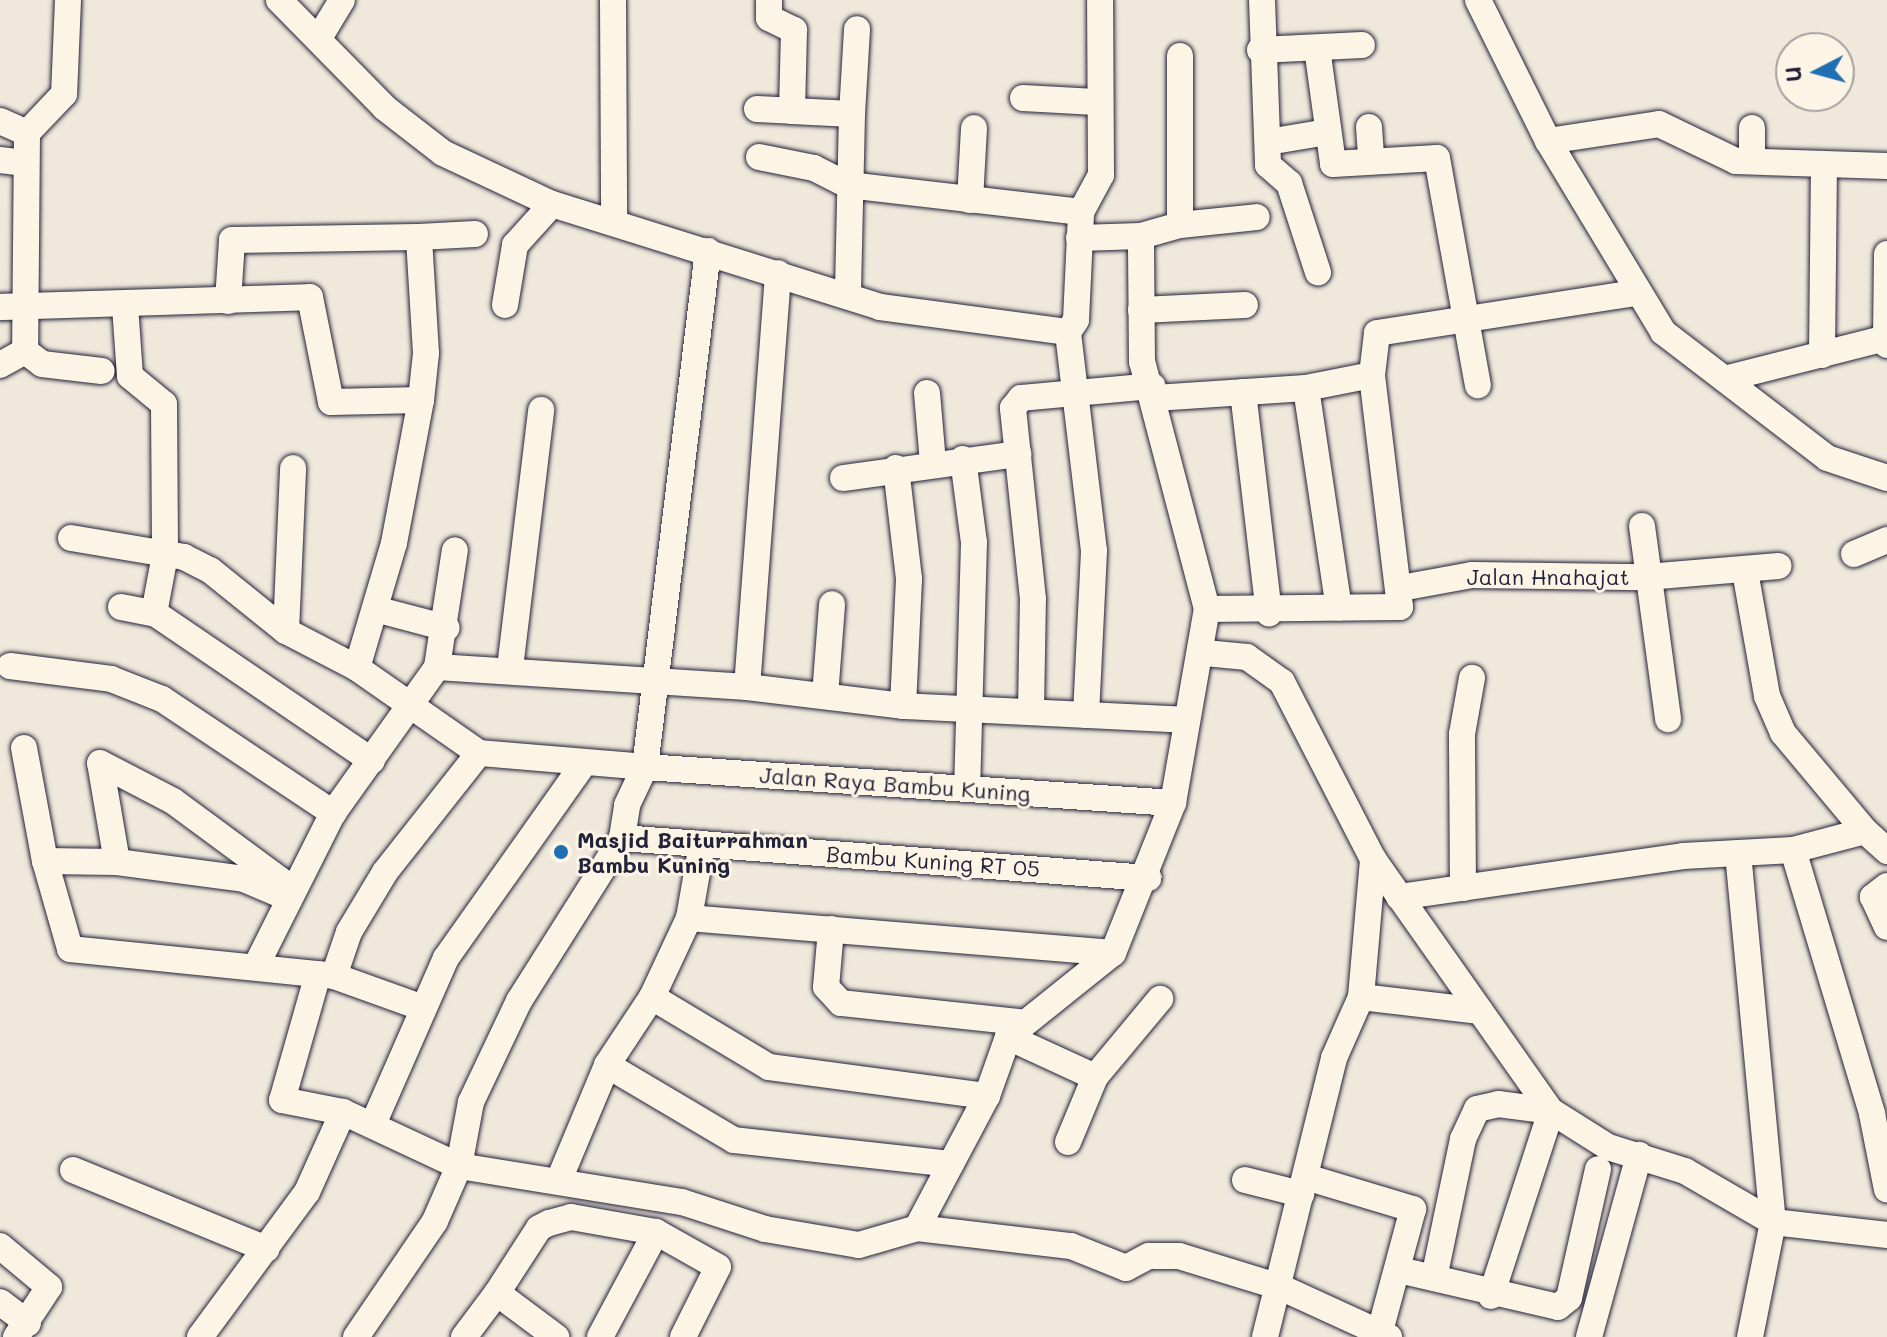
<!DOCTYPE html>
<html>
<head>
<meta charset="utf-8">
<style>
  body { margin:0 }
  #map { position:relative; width:1887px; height:1337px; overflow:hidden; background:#efe8db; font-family:Mali,sans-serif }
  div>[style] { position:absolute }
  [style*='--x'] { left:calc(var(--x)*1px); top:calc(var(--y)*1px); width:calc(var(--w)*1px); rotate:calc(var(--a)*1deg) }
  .roads { filter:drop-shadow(0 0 2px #22223b) drop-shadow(0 0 2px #22223b) }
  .minor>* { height:26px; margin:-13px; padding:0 13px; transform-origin:13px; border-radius:13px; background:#fcf5e5 }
  .dots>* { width:22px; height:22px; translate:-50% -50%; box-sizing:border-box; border:4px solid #fcf5e5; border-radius:50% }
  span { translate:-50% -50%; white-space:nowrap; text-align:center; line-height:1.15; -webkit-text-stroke:6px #fcf5e5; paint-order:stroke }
  .street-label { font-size:22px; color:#22223b }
  .poi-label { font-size:22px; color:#22223b; font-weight:700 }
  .left { translate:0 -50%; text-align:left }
  .north { position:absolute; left:1775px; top:32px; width:80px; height:80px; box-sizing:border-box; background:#fcf5e5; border:2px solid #a5a1a1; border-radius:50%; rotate:264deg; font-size:22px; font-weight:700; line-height:32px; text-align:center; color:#22223b }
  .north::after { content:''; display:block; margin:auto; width:28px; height:36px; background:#1f6fb2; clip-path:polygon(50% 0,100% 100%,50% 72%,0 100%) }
</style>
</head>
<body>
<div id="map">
  <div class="roads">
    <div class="minor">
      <div style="--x:68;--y:0;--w:94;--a:92.4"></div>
      <div style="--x:64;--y:94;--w:54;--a:133.5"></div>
      <div style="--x:27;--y:133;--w:218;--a:90.5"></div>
      <div style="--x:25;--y:351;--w:21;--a:37"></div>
      <div style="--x:42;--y:364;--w:60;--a:6.7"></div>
      <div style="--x:279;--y:0;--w:151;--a:45.5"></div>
      <div style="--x:385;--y:108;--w:73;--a:37.8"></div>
      <div style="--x:443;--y:153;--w:120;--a:25.1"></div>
      <div style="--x:552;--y:204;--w:344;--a:17.4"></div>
      <div style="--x:880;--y:307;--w:190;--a:7.6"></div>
      <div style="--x:613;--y:0;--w:219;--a:89.7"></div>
      <div style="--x:769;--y:0;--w:18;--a:90"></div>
      <div style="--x:769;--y:18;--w:28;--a:26"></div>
      <div style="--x:794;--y:30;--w:81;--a:91.4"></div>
      <div style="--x:792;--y:111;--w:60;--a:2.9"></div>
      <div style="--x:852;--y:114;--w:182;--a:91.3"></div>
      <div style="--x:1262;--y:0;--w:165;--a:87.9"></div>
      <div style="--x:1268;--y:165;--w:28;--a:41"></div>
      <div style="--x:1289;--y:183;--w:94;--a:72"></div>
      <div style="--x:1478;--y:0;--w:157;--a:63.6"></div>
      <div style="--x:1548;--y:141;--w:223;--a:58.9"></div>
      <div style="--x:1663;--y:332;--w:207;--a:37.5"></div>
      <div style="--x:1827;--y:458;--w:63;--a:18.4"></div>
      <div style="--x:319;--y:38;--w:44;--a:-58.8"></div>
      <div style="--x:1317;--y:48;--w:117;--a:82.1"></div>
      <div style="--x:1333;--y:164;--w:104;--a:-3.3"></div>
      <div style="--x:1437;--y:158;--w:231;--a:79.8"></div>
      <div style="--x:1260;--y:50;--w:102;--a:-2.8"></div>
      <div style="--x:1023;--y:98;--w:73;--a:3.1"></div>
      <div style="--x:757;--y:109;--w:35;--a:3"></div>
      <div style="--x:852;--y:114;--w:85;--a:-86.6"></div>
      <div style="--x:0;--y:121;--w:30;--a:24"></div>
      <div style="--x:1369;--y:127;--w:32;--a:86"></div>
      <div style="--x:1548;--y:141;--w:112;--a:-8.7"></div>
      <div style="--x:1659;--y:124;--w:85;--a:25.7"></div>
      <div style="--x:1736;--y:161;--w:151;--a:1.9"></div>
      <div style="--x:1268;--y:142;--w:60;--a:-9.6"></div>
      <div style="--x:759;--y:157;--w:56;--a:11.3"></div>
      <div style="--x:814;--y:168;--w:38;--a:27"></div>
      <div style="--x:848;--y:185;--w:235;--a:6.6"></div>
      <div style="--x:0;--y:160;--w:26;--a:7"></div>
      <div style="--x:1752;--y:160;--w:32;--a:-90"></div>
      <div style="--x:970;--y:200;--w:72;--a:-86.8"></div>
      <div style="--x:1180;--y:225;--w:77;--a:-5.9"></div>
      <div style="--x:1079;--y:238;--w:62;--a:-1.8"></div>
      <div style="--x:228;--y:301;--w:61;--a:-86.2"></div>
      <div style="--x:232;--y:240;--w:187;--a:-0.9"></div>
      <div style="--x:505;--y:305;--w:61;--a:-80.5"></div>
      <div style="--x:515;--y:245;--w:55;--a:-47.9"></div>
      <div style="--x:125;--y:306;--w:70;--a:85.9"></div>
      <div style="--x:130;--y:376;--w:44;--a:39.5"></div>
      <div style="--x:164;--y:404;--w:151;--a:89.6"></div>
      <div style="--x:165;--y:555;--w:59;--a:100.7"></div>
      <div style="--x:0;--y:307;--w:310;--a:-1.8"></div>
      <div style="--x:310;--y:297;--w:107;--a:78.7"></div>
      <div style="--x:331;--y:402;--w:90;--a:-1.3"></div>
      <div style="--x:1141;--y:310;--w:104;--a:-2.8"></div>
      <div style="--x:1886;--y:338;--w:84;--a:-89.3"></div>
      <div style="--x:1822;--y:355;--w:191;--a:-89.4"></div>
      <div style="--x:0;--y:365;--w:29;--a:-29"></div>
      <div style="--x:1728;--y:378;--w:163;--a:-14.2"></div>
      <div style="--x:1886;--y:338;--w:7;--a:82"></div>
      <div style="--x:1306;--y:388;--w:222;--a:81.5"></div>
      <div style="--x:1243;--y:392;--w:223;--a:83.3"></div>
      <div style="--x:927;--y:393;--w:70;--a:85.1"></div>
      <div style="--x:1155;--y:398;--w:151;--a:-3.8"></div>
      <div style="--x:1306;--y:388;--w:67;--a:-11.1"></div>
      <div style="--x:963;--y:459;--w:84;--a:82.5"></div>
      <div style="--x:974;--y:542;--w:247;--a:91.6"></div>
      <div style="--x:896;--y:468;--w:112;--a:83.3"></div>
      <div style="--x:909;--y:579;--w:127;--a:92.7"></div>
      <div style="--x:843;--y:478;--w:177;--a:-7.8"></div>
      <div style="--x:1642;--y:526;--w:195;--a:82.3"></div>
      <div style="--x:71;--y:538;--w:115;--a:9.5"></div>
      <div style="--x:184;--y:557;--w:29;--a:27"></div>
      <div style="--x:210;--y:570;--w:97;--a:38.8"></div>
      <div style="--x:286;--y:631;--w:80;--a:27.5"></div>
      <div style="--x:357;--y:668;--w:149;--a:34.9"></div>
      <div style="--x:479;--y:753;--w:167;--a:4.8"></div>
      <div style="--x:645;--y:767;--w:520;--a:-83.04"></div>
      <div style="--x:1854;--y:554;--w:36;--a:-23"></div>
      <div style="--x:1745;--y:571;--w:127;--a:80"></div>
      <div style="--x:1767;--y:696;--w:40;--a:66.6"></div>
      <div style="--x:1783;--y:733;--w:128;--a:50.1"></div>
      <div style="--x:1401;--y:588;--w:72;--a:-10.4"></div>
      <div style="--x:1472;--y:575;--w:175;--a:0.7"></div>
      <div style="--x:1647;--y:577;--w:132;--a:-4.8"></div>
      <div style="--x:121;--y:607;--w:36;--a:11"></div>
      <div style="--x:156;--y:614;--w:261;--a:34.2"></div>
      <div style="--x:375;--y:609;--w:74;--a:14.8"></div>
      <div style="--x:1207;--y:609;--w:193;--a:-0.6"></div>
      <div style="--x:1400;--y:607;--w:234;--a:-96.9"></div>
      <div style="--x:1372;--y:375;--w:42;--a:-83.2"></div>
      <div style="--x:1377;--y:333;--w:262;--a:-8.8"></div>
      <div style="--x:286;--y:631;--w:163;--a:-87.5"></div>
      <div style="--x:1205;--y:653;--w:42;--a:5.4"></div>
      <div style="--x:1247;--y:657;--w:43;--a:35.5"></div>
      <div style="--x:1282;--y:682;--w:199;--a:62.8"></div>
      <div style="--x:1373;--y:859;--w:309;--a:54.8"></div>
      <div style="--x:1551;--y:1111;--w:67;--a:32.3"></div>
      <div style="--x:1608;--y:1147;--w:81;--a:17.3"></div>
      <div style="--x:1685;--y:1171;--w:102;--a:30.1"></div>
      <div style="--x:1773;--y:1222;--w:115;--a:6.5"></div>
      <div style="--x:10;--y:666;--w:102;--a:7.3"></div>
      <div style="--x:111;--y:679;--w:55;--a:21.4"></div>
      <div style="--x:162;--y:699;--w:206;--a:33.7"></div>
      <div style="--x:437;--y:667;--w:118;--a:-81.3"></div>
      <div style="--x:357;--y:668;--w:130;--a:-73.5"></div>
      <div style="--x:394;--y:543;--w:146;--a:-79.3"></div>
      <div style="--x:421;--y:400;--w:47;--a:-83.9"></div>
      <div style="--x:426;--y:353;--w:116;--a:-93.5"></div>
      <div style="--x:419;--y:237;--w:56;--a:-3.1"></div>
      <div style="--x:510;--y:668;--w:260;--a:-83.1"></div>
      <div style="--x:747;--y:687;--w:415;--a:-85.7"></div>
      <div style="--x:825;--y:696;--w:92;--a:-85.6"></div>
      <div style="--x:1031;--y:710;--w:111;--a:-89"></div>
      <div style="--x:1033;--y:599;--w:192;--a:-96"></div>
      <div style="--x:1013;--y:408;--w:13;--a:-51"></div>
      <div style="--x:1021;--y:398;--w:132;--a:-5.2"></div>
      <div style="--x:1086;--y:715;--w:164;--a:-87.2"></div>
      <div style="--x:1094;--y:551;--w:221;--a:-96.8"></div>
      <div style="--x:1068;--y:332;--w:14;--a:-56"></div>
      <div style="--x:1076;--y:320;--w:108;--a:-87.3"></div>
      <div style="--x:1081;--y:212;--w:42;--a:-61.6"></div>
      <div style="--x:1101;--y:175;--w:175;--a:-90.3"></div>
      <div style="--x:24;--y:748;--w:115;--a:79.5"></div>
      <div style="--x:45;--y:861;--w:72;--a:0.8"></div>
      <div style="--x:117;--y:862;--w:128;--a:7.6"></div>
      <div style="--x:244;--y:879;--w:46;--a:23.2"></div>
      <div style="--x:622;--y:838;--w:528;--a:4.35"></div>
      <div style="--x:1793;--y:850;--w:276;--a:73.3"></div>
      <div style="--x:1872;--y:1114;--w:77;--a:78.8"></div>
      <div style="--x:1738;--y:853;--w:371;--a:84.6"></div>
      <div style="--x:1773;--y:1222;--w:117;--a:101.3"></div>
      <div style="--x:45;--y:861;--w:91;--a:74.1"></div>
      <div style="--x:70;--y:949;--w:265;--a:5.8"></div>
      <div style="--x:334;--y:976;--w:91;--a:19.8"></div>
      <div style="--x:117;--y:862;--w:100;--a:-99.7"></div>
      <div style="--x:100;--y:763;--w:82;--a:27.5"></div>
      <div style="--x:173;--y:801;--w:147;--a:36.4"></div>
      <div style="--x:1887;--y:886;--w:18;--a:142"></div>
      <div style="--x:1873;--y:897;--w:33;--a:65"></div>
      <div style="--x:1463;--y:888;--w:154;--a:-90.4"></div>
      <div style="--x:1462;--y:734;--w:57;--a:-79.9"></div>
      <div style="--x:1399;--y:897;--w:287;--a:-8.2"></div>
      <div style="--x:1683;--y:856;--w:110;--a:-3.1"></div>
      <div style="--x:1793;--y:850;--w:74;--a:-14.8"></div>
      <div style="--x:1865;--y:831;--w:30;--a:42"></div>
      <div style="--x:689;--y:918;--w:425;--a:4.7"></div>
      <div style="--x:831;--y:929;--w:58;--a:94.9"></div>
      <div style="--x:826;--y:987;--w:22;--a:47"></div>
      <div style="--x:841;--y:1003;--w:179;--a:6.1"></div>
      <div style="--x:256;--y:966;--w:171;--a:-63.3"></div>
      <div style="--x:333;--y:813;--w:179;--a:-54.5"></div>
      <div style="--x:437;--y:667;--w:311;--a:3.7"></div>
      <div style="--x:747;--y:687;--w:157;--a:6.9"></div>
      <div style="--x:903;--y:706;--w:284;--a:2.8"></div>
      <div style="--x:318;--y:974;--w:131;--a:105.9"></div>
      <div style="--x:282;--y:1100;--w:62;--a:11.1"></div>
      <div style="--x:334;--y:976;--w:46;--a:-71.2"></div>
      <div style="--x:349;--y:932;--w:70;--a:-59"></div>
      <div style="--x:385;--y:872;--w:152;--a:-51.7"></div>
      <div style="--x:652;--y:997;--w:136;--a:30.9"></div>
      <div style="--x:769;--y:1067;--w:220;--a:7.6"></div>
      <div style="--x:1361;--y:997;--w:120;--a:6.7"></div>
      <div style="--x:1008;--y:1037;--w:96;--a:24.7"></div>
      <div style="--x:607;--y:1065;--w:147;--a:30.6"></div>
      <div style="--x:734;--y:1140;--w:218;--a:6.3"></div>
      <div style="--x:374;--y:1122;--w:179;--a:-66.3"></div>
      <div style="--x:446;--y:958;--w:235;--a:-54.7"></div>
      <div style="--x:1068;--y:1142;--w:70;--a:-67.4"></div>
      <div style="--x:1095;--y:1077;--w:102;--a:-50.2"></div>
      <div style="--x:73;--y:1170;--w:209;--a:22.2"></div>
      <div style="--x:1306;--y:1177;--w:112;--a:16.7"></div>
      <div style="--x:1413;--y:1209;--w:126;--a:105.1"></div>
      <div style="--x:559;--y:1180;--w:125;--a:-67.3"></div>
      <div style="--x:607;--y:1065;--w:82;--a:-56.5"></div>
      <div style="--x:652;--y:997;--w:87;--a:-64.9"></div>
      <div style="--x:689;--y:918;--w:75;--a:-80"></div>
      <div style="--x:1245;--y:1180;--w:58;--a:14"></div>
      <div style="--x:917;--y:1228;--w:155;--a:6.7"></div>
      <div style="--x:1071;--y:1246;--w:59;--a:21.8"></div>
      <div style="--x:1126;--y:1268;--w:26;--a:-28"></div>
      <div style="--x:1149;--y:1256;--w:30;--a:0"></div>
      <div style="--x:1179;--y:1256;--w:106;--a:17.1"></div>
      <div style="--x:1280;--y:1287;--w:120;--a:24.6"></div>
      <div style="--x:0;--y:1246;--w:64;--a:39.9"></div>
      <div style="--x:49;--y:1287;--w:60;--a:123.4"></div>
      <div style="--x:1399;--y:1270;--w:163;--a:13.1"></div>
      <div style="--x:1558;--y:1307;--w:14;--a:-39"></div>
      <div style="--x:1569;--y:1298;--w:132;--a:-77.3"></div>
      <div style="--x:1434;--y:1278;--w:142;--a:-78.2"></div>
      <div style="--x:1463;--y:1139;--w:33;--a:-65"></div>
      <div style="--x:1477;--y:1109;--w:22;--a:-13"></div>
      <div style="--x:1498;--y:1104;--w:53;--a:7.5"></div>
      <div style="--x:497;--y:1293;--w:77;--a:-57.1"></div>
      <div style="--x:539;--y:1228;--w:11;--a:-27"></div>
      <div style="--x:549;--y:1223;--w:23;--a:-15"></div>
      <div style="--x:571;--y:1217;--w:86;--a:10"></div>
      <div style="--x:656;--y:1232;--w:71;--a:29.4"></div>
      <div style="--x:718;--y:1267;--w:78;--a:116.6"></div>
      <div style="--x:1491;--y:1296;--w:194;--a:-72"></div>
      <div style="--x:0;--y:1302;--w:35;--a:37"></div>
      <div style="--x:200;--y:1337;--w:180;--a:-53.6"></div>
      <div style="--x:307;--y:1192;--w:88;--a:-65.8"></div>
      <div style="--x:343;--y:1112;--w:128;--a:25"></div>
      <div style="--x:459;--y:1166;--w:226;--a:9.2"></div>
      <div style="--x:682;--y:1202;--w:87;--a:18"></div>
      <div style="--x:765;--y:1229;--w:95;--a:9.7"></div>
      <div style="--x:859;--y:1245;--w:60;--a:-16.3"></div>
      <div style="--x:917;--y:1228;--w:149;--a:-62.1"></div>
      <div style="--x:987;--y:1096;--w:63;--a:-70.4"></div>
      <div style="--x:1008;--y:1037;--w:134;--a:-38.7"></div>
      <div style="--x:1113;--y:953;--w:162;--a:-68.2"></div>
      <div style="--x:1173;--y:803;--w:197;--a:-80.1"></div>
      <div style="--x:1207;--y:609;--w:255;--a:-104.7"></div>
      <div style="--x:1142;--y:362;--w:126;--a:-90.5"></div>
      <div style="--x:1141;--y:236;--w:41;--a:-15.8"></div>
      <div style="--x:1180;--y:225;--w:169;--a:-90"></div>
      <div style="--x:356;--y:1337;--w:140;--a:-55.7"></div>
      <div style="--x:435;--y:1221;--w:60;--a:-66.4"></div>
      <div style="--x:459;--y:1166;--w:65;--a:-79.4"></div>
      <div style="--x:471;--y:1102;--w:112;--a:-64.6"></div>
      <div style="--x:519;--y:1001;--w:193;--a:-57.7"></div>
      <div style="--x:622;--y:838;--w:33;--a:-81"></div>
      <div style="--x:627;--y:805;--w:42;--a:-64.7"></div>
      <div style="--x:645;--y:767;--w:529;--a:3.9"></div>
      <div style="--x:464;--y:1337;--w:55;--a:-53.1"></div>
      <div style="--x:497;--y:1293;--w:74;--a:36.7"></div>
      <div style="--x:600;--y:1337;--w:119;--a:-61.9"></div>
      <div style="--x:1265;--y:1337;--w:287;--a:-76.1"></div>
      <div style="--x:1334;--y:1058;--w:67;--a:-66.1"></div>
      <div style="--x:1361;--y:997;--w:139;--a:-85"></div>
      <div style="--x:1589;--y:1337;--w:189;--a:-74.6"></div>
    </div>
  </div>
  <div class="dots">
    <div style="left:561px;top:852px;background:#1f6fb2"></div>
  </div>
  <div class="street-label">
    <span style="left:1548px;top:577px">Jalan Hnahajat</span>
    <span style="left:895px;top:784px;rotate:4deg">Jalan Raya Bambu Kuning</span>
    <span style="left:933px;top:861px;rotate:4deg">Bambu Kuning RT 05</span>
  </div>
  <div class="poi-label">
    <span class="left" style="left:577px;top:852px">Masjid Baiturrahman<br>Bambu Kuning</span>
  </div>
  <div class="north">U</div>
</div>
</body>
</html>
